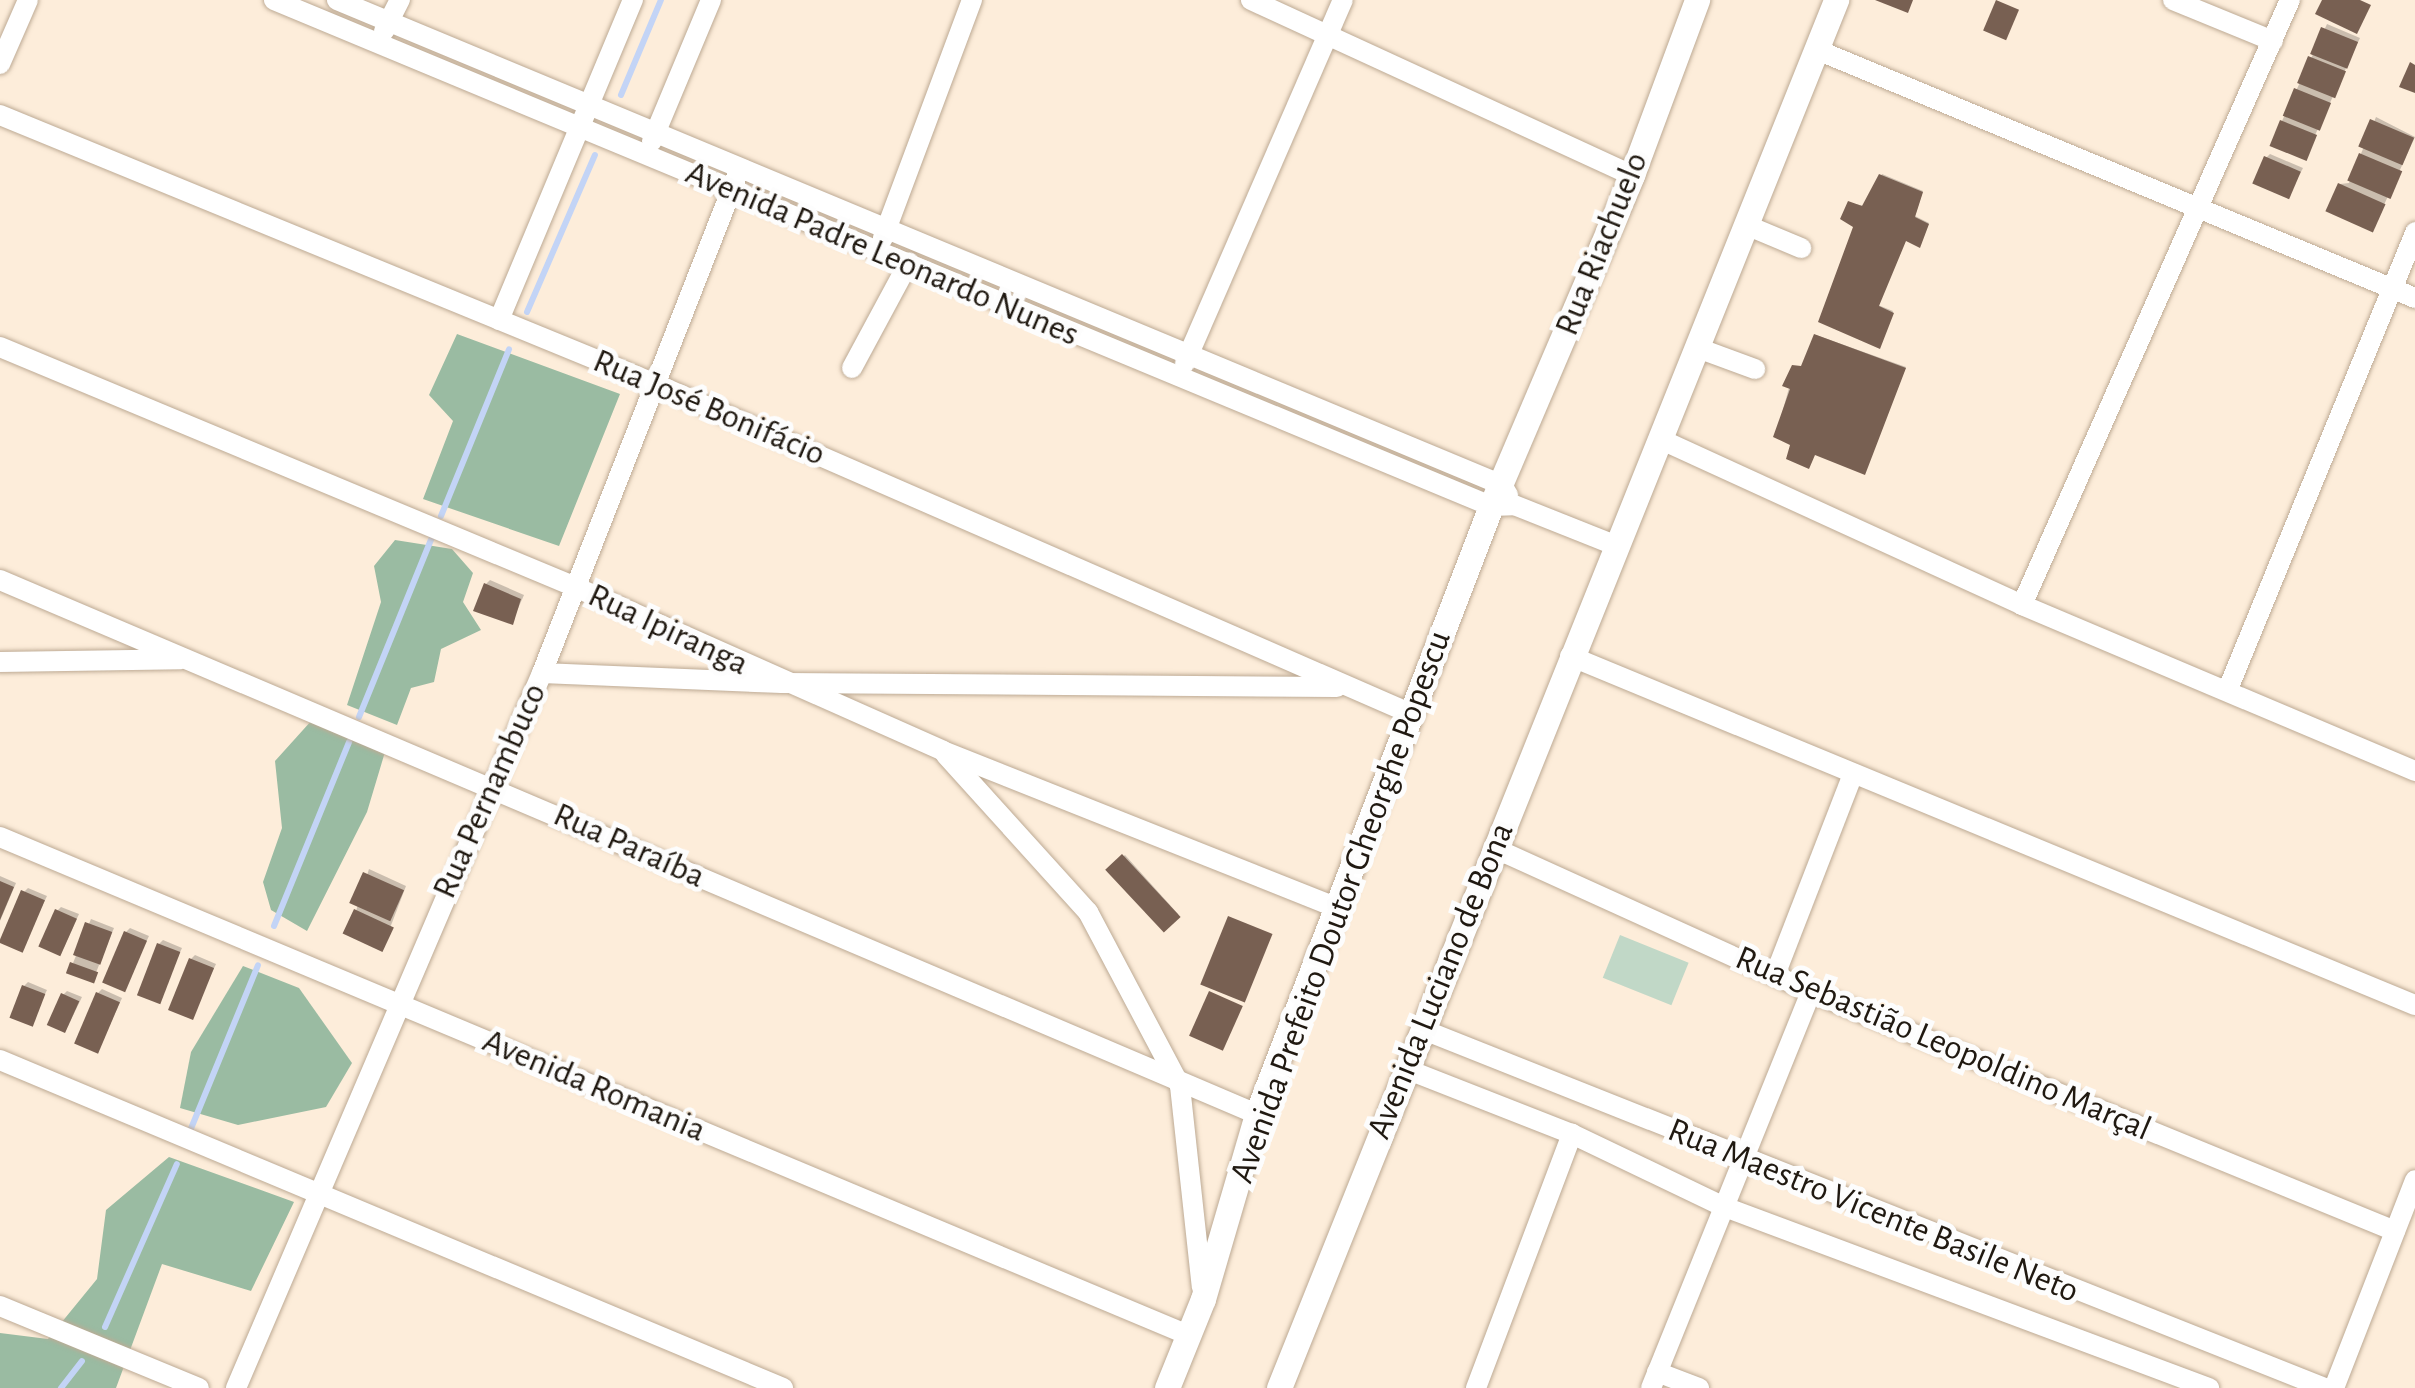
<!DOCTYPE html>
<html>
<head>
<meta charset="utf-8">
<style>
  body { margin:0 }
  #map { position:relative; width:2415px; height:1388px; overflow:hidden; background:#fdedda; font-family:"Alegreya Sans",sans-serif }
  div>[style] { position:absolute }
  [style*='--x'] { left:calc(var(--x)*1px); top:calc(var(--y)*1px); width:calc(var(--w)*1px); rotate:calc(var(--a)*1deg) }
  .green>* { inset:0; background:#c1d8c7; transform-origin:0 0 }
  .forest>* { inset:0; background:#9abba2 }
  .shadow>* { inset:0; background:#0003; transform-origin:0 0 }
  .stream>* { height:6px; margin:-3px; padding:0 3px; transform-origin:3px; border-radius:3px; background:#c3d4f6 }
  .building>* { inset:0; background:#786052; transform-origin:0 0 }
  .roads { filter:drop-shadow(0 0 2px #bdaa94) drop-shadow(0 0 2px #bdaa94) }
  .minor>* { height:20px; margin:-10px; padding:0 10px; transform-origin:10px; border-radius:10px; background:#fff }
  .major>* { height:25px; margin:-12.5px; padding:0 12.5px; transform-origin:12.5px; border-radius:12.5px; background:#fff }
  span { translate:-50% -50%; white-space:nowrap; text-align:center; line-height:1.15; -webkit-text-stroke:10px #fdfdfd; paint-order:stroke }
  .street-label { font-size:35px; color:#201911 }
</style>
</head>
<body>
<div id="map">
  <div class="green">
    <div style="left:1620px;top:935px;width:74px;height:46px;rotate:22deg"></div>
  </div>
  <div class="forest">
    <div style="clip-path:polygon(457px 334px,620px 394px,559px 546px,423px 499px,453px 421px,429px 395px)"></div>
    <div style="clip-path:polygon(395px 540px,452px 549px,473px 573px,463px 602px,481px 630px,441px 649px,434px 682px,411px 688px,397px 725px,347px 705px,381px 602px,374px 566px)"></div>
    <div style="clip-path:polygon(312px 720px,385px 752px,367px 812px,307px 931px,271px 910px,263px 882px,282px 828px,275px 761px)"></div>
    <div style="clip-path:polygon(243px 966px,299px 988px,352px 1063px,326px 1107px,238px 1125px,180px 1108px,191px 1052px)"></div>
    <div style="clip-path:polygon(169px 1157px,294px 1202px,251px 1291px,162px 1264px,116px 1388px,0 1388px,0 1333px,48px 1339px,97px 1279px,106px 1210px)"></div>
  </div>
  <div class="shadow">
    <div style="clip-path:polygon(2327px 24px,2360px 38px,2304px 159px,2282px 121px)"></div>
    <div style="clip-path:polygon(2376px 117px,2415px 137px,2373px 229px,2340px 184px,2349px 183px)"></div>
    <div style="clip-path:polygon(2270px 154px,2303px 168px,2288px 197px,2266px 158px)"></div>
    <div style="clip-path:polygon(1882px 174px,1923px 191px,1915px 216px,1929px 223px,1921px 244px,1906px 238px,1878px 305px,1893px 311px,1880px 345px,1850px 203px,1865px 206px)"></div>
    <div style="clip-path:polygon(1816px 335px,1906px 367px,1865px 471px,1776px 435px,1795px 366px,1804px 366px)"></div>
    <div style="clip-path:polygon(490px 580px,524px 595px,512px 622px,486px 584px)"></div>
    <div style="left:1125px;top:855px;width:80px;height:22px;rotate:48deg"></div>
    <div style="clip-path:polygon(369px 869px,406px 886px,382px 949px,356px 911px)"></div>
    <div style="clip-path:polygon(0 876px,16px 883px,0 921px)"></div>
    <div style="clip-path:polygon(28px 888px,47px 896px,22px 949px,24px 892px)"></div>
    <div style="clip-path:polygon(61px 907px,79px 914px,61px 954px,57px 911px)"></div>
    <div style="clip-path:polygon(91px 919px,114px 928px,93px 980px,73px 963px)"></div>
    <div style="clip-path:polygon(130px 928px,149px 936px,124px 989px,126px 932px)"></div>
    <div style="clip-path:polygon(163px 940px,182px 948px,158px 1000px,159px 944px)"></div>
    <div style="clip-path:polygon(195px 955px,216px 964px,191px 1018px,191px 959px)"></div>
    <div style="clip-path:polygon(28px 982px,47px 990px,31px 1023px,24px 986px)"></div>
    <div style="clip-path:polygon(102px 989px,122px 998px,98px 1051px,98px 993px)"></div>
    <div style="clip-path:polygon(67px 991px,82px 997px,66px 1030px,63px 995px)"></div>
  </div>
  <div class="stream">
    <div style="--x:621;--y:95;--w:103;--a:-67.2"></div>
    <div style="--x:527;--y:312;--w:171;--a:-66.6"></div>
    <div style="--x:441;--y:516;--w:180;--a:-67.8"></div>
    <div style="--x:359;--y:717;--w:194;--a:-67.9"></div>
    <div style="--x:274;--y:926;--w:199;--a:-67.8"></div>
    <div style="--x:190;--y:1131;--w:179;--a:-67.7"></div>
    <div style="--x:105;--y:1327;--w:178;--a:-66.2"></div>
    <div style="--x:61;--y:1388;--w:34;--a:-52"></div>
  </div>
  <div class="building">
    <div style="clip-path:polygon(1875px 0,1913px 0,1908px 13px)"></div>
    <div style="left:1996px;top:0;width:25px;height:33px;rotate:23deg"></div>
    <div style="clip-path:polygon(2322px 0,2360px 0,2371px 5px,2357px 34px,2315px 14px)"></div>
    <div style="left:2321px;top:27px;width:40px;height:29px;rotate:22deg"></div>
    <div style="left:2308px;top:56px;width:41px;height:29px;rotate:22deg"></div>
    <div style="clip-path:polygon(2410px 62px,2415px 65px,2415px 93px,2399px 87px)"></div>
    <div style="left:2294px;top:88px;width:40px;height:30px;rotate:22deg"></div>
    <div style="left:2370px;top:119px;width:48px;height:30px;rotate:23deg"></div>
    <div style="left:2280px;top:120px;width:40px;height:28px;rotate:22deg"></div>
    <div style="left:2359px;top:153px;width:47px;height:30px;rotate:23deg"></div>
    <div style="left:2264px;top:156px;width:40px;height:30px;rotate:23deg"></div>
    <div style="clip-path:polygon(1879px 174px,1923px 192px,1915px 217px,1929px 224px,1920px 248px,1906px 241px,1879px 306px,1894px 313px,1880px 349px,1818px 322px,1853px 227px,1840px 219px,1848px 201px,1862px 206px)"></div>
    <div style="left:2338px;top:183px;width:52px;height:31px;rotate:24deg"></div>
    <div style="clip-path:polygon(1814px 334px,1906px 368px,1865px 475px,1815px 455px,1809px 469px,1786px 459px,1790px 445px,1773px 437px,1790px 389px,1782px 386px,1792px 365px,1801px 366px)"></div>
    <div style="clip-path:polygon(484px 583px,521px 599px,513px 625px,473px 611px)"></div>
    <div style="left:1122px;top:854px;width:86px;height:23px;rotate:47deg"></div>
    <div style="left:363px;top:872px;width:45px;height:34px;rotate:24deg"></div>
    <div style="clip-path:polygon(0 881px,14px 887px,0 920px)"></div>
    <div style="left:21px;top:890px;width:26px;height:57px;rotate:23deg"></div>
    <div style="left:55px;top:909px;width:24px;height:41px;rotate:24deg"></div>
    <div style="left:354px;top:909px;width:44px;height:27px;rotate:25deg"></div>
    <div style="left:1228px;top:916px;width:48px;height:74px;rotate:22deg"></div>
    <div style="left:85px;top:922px;width:29px;height:35px;rotate:20deg"></div>
    <div style="left:124px;top:931px;width:25px;height:56px;rotate:23deg"></div>
    <div style="left:157px;top:943px;width:25px;height:56px;rotate:21deg"></div>
    <div style="left:189px;top:958px;width:27px;height:56px;rotate:22deg"></div>
    <div style="left:70px;top:962px;width:30px;height:12px;rotate:20deg"></div>
    <div style="left:22px;top:985px;width:25px;height:35px;rotate:21deg"></div>
    <div style="left:1209px;top:991px;width:37px;height:49px;rotate:24deg"></div>
    <div style="left:96px;top:992px;width:26px;height:56px;rotate:23deg"></div>
    <div style="left:61px;top:993px;width:20px;height:35px;rotate:24deg"></div>
  </div>
  <div class="roads">
    <div class="minor">
      <div style="--x:274;--y:0;--w:1318;--a:22.58"></div>
      <div style="--x:1491;--y:506;--w:23;--a:-2"></div>
      <div style="--x:1514;--y:505;--w:105;--a:21.7"></div>
      <div style="--x:337;--y:0;--w:1262;--a:22.6"></div>
      <div style="--x:1502;--y:485;--w:12;--a:59"></div>
      <div style="--x:1251;--y:0;--w:419;--a:24.7"></div>
      <div style="--x:2173;--y:0;--w:108;--a:22.3"></div>
      <div style="--x:384;--y:31;--w:35;--a:-63"></div>
      <div style="--x:1815;--y:49;--w:650;--a:22.54"></div>
      <div style="--x:0;--y:64;--w:70;--a:-66.4"></div>
      <div style="--x:0;--y:115;--w:706;--a:22.31"></div>
      <div style="--x:653;--y:383;--w:830;--a:23.57"></div>
      <div style="--x:652;--y:141;--w:153;--a:-67.3"></div>
      <div style="--x:1746;--y:225;--w:60;--a:22.7"></div>
      <div style="--x:883;--y:238;--w:254;--a:-69.5"></div>
      <div style="--x:499;--y:320;--w:347;--a:-67.3"></div>
      <div style="--x:0;--y:347;--w:621;--a:22.64"></div>
      <div style="--x:573;--y:586;--w:405;--a:24"></div>
      <div style="--x:943;--y:751;--w:425;--a:21.7"></div>
      <div style="--x:1698;--y:348;--w:61;--a:20.2"></div>
      <div style="--x:1185;--y:363;--w:396;--a:-66.5"></div>
      <div style="--x:852;--y:368;--w:120;--a:-61.7"></div>
      <div style="--x:1662;--y:440;--w:396;--a:24.6"></div>
      <div style="--x:2022;--y:605;--w:427;--a:22.9"></div>
      <div style="--x:0;--y:580;--w:1366;--a:23.02"></div>
      <div style="--x:2022;--y:605;--w:662;--a:-66.11"></div>
      <div style="--x:1570;--y:656;--w:914;--a:22.44"></div>
      <div style="--x:0;--y:662;--w:181;--a:-0.9"></div>
      <div style="--x:542;--y:673;--w:240;--a:2.4"></div>
      <div style="--x:782;--y:683;--w:555;--a:0.41"></div>
      <div style="--x:2228;--y:689;--w:494;--a:-67.7"></div>
      <div style="--x:946;--y:755;--w:212;--a:47.9"></div>
      <div style="--x:1088;--y:912;--w:197;--a:62.1"></div>
      <div style="--x:1180;--y:1086;--w:202;--a:83.8"></div>
      <div style="--x:0;--y:837;--w:1288;--a:22.74"></div>
      <div style="--x:1494;--y:848;--w:348;--a:24.4"></div>
      <div style="--x:1811;--y:992;--w:631;--a:22.26"></div>
      <div style="--x:1775;--y:975;--w:216;--a:-68.8"></div>
      <div style="--x:1424;--y:1030;--w:970;--a:21.67"></div>
      <div style="--x:0;--y:1060;--w:849;--a:22.73"></div>
      <div style="--x:1406;--y:1069;--w:178;--a:21.4"></div>
      <div style="--x:1572;--y:1134;--w:166;--a:25.6"></div>
      <div style="--x:1722;--y:1206;--w:520;--a:20.49"></div>
      <div style="--x:0;--y:1306;--w:215;--a:22.4"></div>
      <div style="--x:1657;--y:1372;--w:45;--a:20.9"></div>
      <div style="--x:236;--y:1388;--w:778;--a:-66.83"></div>
      <div style="--x:542;--y:673;--w:542;--a:-68.59"></div>
      <div style="--x:1476;--y:1388;--w:272;--a:-69.3"></div>
      <div style="--x:1651;--y:1388;--w:427;--a:-68"></div>
      <div style="--x:2334;--y:1388;--w:223;--a:-68.7"></div>
    </div>
    <div class="major">
      <div style="--x:1167;--y:1388;--w:96;--a:-68"></div>
      <div style="--x:1203;--y:1299;--w:193;--a:-73.7"></div>
      <div style="--x:1257;--y:1114;--w:651;--a:-68.95"></div>
      <div style="--x:1491;--y:506;--w:360;--a:-66.9"></div>
      <div style="--x:1632;--y:175;--w:187;--a:-69.6"></div>
      <div style="--x:1279;--y:1388;--w:1496;--a:-68.13"></div>
    </div>
  </div>
  <div class="street-label">
    <span style="left:1602px;top:244px;rotate:-68deg">Rua Riachuelo</span>
    <span style="left:882px;top:254px;rotate:23deg">Avenida Padre Leonardo Nunes</span>
    <span style="left:709px;top:408px;rotate:23deg">Rua José Bonifácio</span>
    <span style="left:668px;top:630px;rotate:25deg">Rua Ipiranga</span>
    <span style="left:490px;top:791px;rotate:-66deg">Rua Pernambuco</span>
    <span style="left:629px;top:846px;rotate:24deg">Rua Paraíba</span>
    <span style="left:1341px;top:907px;rotate:-70deg">Avenida Prefeito Doutor Gheorghe Popescu</span>
    <span style="left:1441px;top:981px;rotate:-68deg">Avenida Luciano de Bona</span>
    <span style="left:1943px;top:1044px;rotate:23deg">Rua Sebastião Leopoldino Marçal</span>
    <span style="left:594px;top:1086px;rotate:23deg">Avenida Romania</span>
    <span style="left:1873px;top:1211px;rotate:22deg">Rua Maestro Vicente Basile Neto</span>
  </div>
</div>
</body>
</html>
